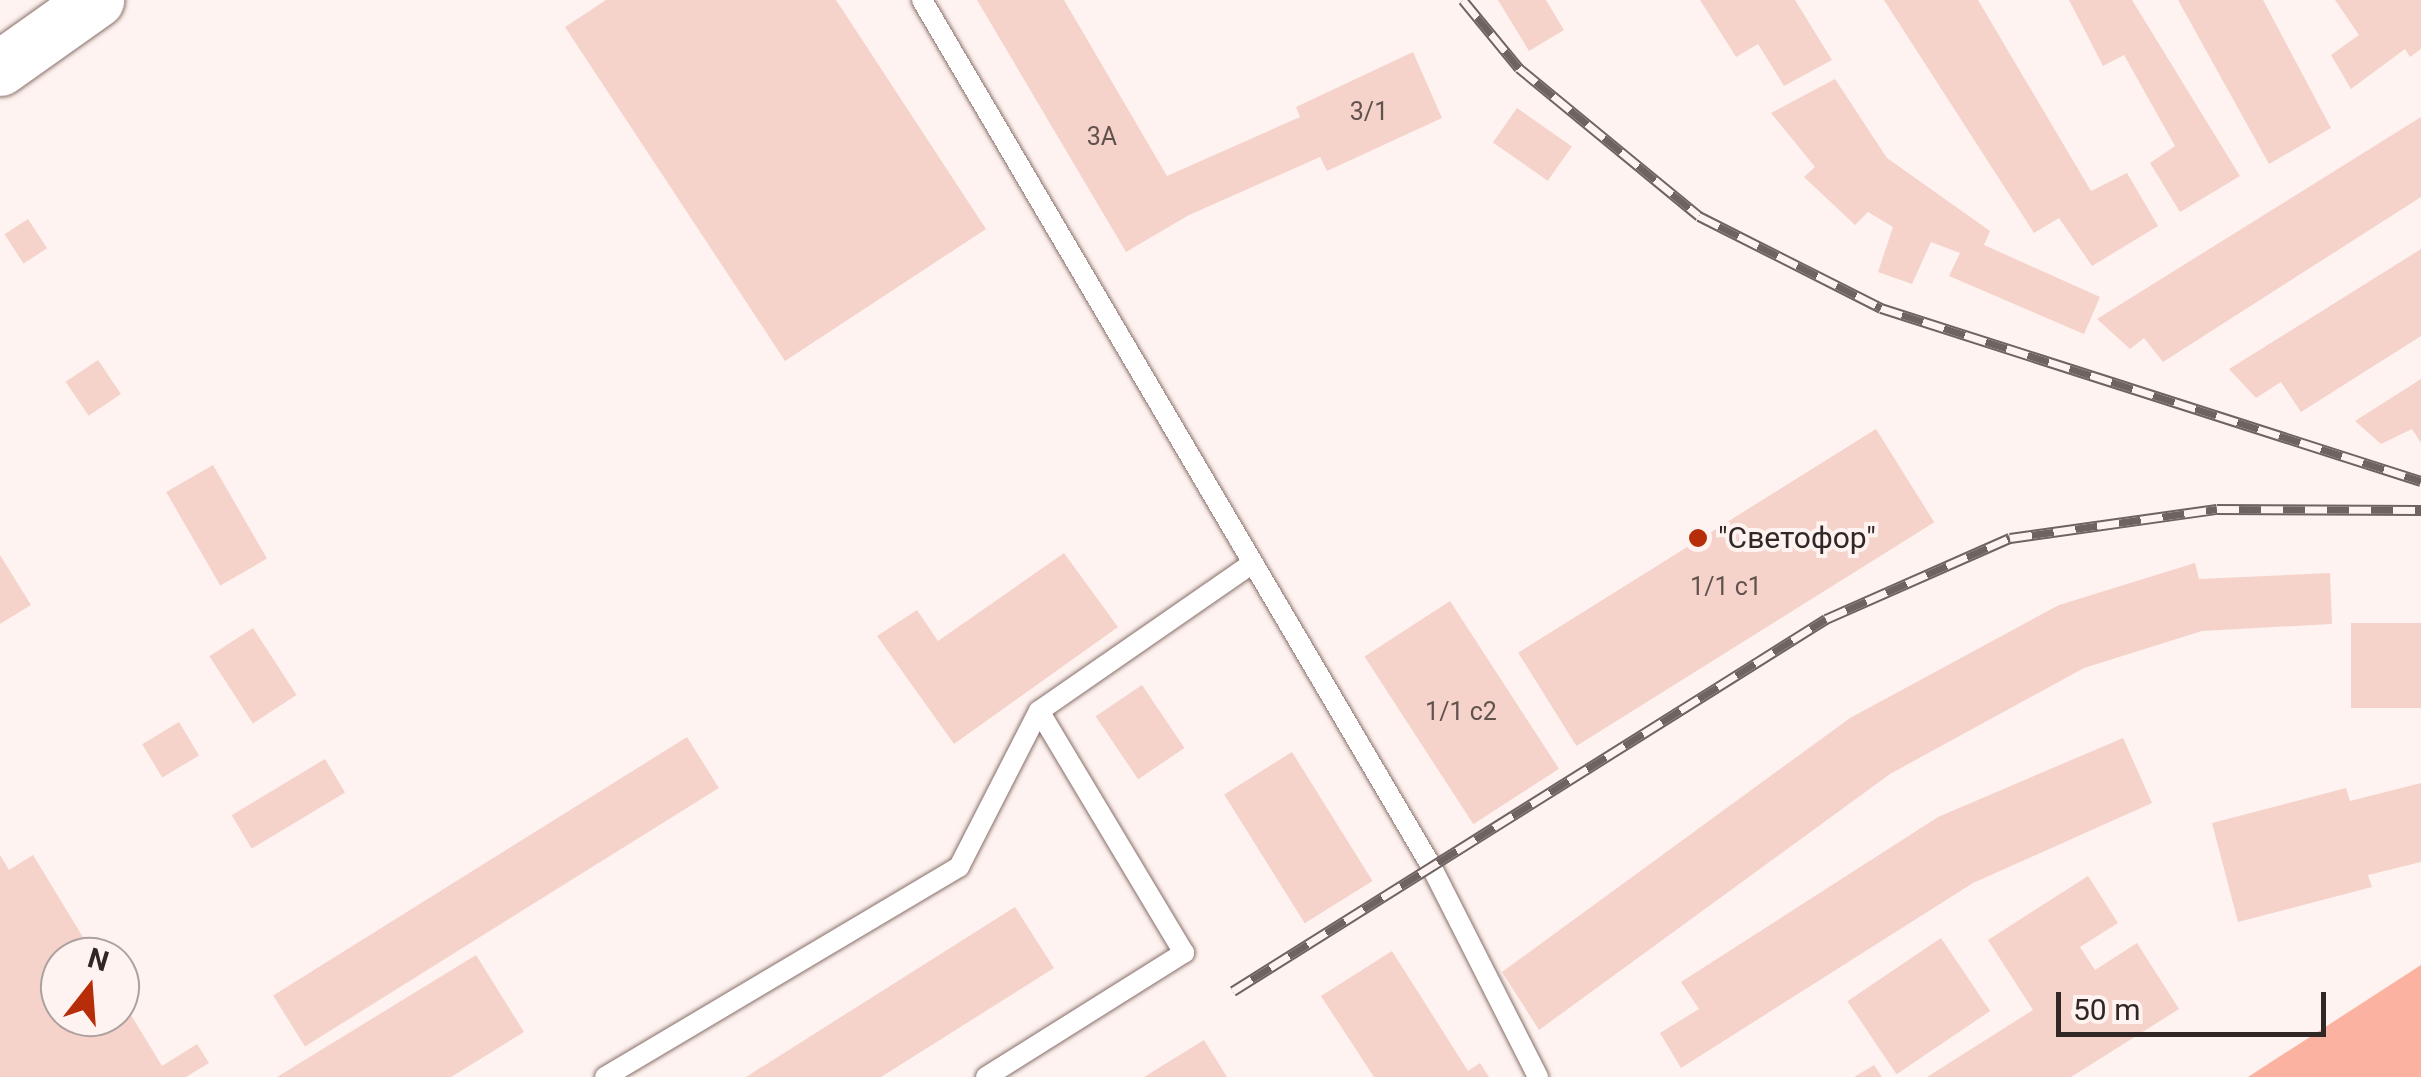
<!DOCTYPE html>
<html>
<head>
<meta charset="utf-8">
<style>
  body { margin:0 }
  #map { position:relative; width:2421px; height:1077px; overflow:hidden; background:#fef3f0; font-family:Roboto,sans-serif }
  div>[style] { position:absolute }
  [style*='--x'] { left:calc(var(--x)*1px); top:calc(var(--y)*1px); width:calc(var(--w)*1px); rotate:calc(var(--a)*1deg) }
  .green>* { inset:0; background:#fbb2a0 }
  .building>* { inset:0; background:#f5d3ca; transform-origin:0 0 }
  .roads { filter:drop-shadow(0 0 2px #876e68) drop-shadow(0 0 2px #876e68) }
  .service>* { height:20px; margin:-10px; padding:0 10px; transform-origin:10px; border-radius:10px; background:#fff }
  .secondary>* { height:55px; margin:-27.5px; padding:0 27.5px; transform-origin:27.5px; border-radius:27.5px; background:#fff }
  .rail>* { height:11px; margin-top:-5.5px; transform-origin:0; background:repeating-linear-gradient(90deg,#fef3f0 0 22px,#6e6360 0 44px); box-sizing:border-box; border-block:2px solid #6e6360 }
  .dots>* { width:28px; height:28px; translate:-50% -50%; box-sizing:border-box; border:5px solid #fef3f0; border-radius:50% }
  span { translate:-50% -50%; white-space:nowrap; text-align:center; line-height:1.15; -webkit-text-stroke:8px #fef3f0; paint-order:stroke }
  .number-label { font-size:25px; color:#62524e }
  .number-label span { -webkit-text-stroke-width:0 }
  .poi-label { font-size:30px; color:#312724 }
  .left { translate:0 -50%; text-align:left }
  .north { position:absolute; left:40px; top:937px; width:100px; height:100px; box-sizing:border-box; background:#fef3f0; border:2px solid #aca19e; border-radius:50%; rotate:17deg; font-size:28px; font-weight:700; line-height:40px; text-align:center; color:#312724 }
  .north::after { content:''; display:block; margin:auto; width:35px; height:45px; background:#b82d09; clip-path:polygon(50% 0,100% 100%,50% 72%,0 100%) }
  .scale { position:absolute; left:2056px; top:992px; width:270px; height:45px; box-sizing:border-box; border:5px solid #312724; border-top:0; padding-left:12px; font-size:30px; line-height:35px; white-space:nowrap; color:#312724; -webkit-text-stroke:8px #fef3f0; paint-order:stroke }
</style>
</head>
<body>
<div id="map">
  <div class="green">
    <div style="clip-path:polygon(2421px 965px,2421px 1077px,2248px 1077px)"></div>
  </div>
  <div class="building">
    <div style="clip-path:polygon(606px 0,836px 0,986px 229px,785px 361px,565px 27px)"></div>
    <div style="clip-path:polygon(977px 0,1064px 0,1167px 176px,1300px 117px,1296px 107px,1413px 52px,1442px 118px,1327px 171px,1320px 157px,1189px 215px,1126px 252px)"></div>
    <div style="clip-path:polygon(1498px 0,1546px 0,1564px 30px,1529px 51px)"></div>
    <div style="clip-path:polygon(1700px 0,1795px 0,1832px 60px,1784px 86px,1758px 44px,1736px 57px)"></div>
    <div style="clip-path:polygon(1884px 0,1978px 0,2091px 191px,2127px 173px,2158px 226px,2092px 266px,2059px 218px,2034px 233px)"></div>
    <div style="clip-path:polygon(2069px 0,2132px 0,2240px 176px,2180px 212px,2150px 163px,2175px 146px,2124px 55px,2103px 66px)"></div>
    <div style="clip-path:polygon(2178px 0,2263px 0,2331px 128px,2269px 164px)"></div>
    <div style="clip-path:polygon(2335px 0,2421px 0,2421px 49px,2410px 57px,2405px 49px,2351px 89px,2331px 55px,2359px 35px)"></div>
    <div style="clip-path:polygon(1835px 79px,1887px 158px,1990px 231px,1984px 245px,2100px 297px,2084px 334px,1949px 276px,1960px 253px,1931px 242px,1912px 284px,1878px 272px,1893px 227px,1868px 212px,1855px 225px,1804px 177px,1815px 167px,1771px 113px)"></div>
    <div style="left:1517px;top:108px;width:67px;height:42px;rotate:35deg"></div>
    <div style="clip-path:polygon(2421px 117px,2421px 197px,2163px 362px,2144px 338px,2130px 349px,2097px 319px)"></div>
    <div style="left:28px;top:219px;width:35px;height:28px;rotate:57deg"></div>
    <div style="clip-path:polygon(2421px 249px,2421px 336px,2301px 412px,2281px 382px,2256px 398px,2229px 369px)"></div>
    <div style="left:98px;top:360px;width:41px;height:39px;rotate:56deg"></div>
    <div style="clip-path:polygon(2421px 379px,2421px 443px,2412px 429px,2381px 444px,2355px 421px)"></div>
    <div style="left:1876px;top:429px;width:110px;height:422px;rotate:58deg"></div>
    <div style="left:213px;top:465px;width:108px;height:54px;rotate:60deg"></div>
    <div style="clip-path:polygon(1064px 553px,1118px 627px,954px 744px,877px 636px,917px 610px,938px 641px)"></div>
    <div style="clip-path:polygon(0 555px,31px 605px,0 624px)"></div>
    <div style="clip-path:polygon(2195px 563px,2199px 579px,2330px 573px,2332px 624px,2202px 631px,2084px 668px,1890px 774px,1539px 1030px,1502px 972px,1850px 718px,2059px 605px)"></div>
    <div style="left:1450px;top:601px;width:200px;height:102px;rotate:57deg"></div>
    <div style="left:2421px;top:623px;width:85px;height:70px;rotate:90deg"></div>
    <div style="left:253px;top:628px;width:80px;height:52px;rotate:57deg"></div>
    <div style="left:1142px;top:685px;width:76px;height:56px;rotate:56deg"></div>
    <div style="left:179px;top:722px;width:39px;height:43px;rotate:59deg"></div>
    <div style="left:687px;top:737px;width:60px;height:488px;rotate:58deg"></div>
    <div style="clip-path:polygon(2123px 738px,2152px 803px,1973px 883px,1681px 1068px,1660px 1033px,1699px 1009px,1681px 982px,1938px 817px)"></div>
    <div style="left:1292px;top:752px;width:152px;height:80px;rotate:58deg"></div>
    <div style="left:325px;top:759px;width:39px;height:109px;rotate:59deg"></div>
    <div style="clip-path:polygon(2421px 783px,2421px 862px,2368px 875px,2372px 887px,2238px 922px,2212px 823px,2346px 788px,2350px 801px)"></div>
    <div style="clip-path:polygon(0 855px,9px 870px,33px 855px,95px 957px,60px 957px,60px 1017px,120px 1017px,120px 997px,162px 1066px,197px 1044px,209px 1063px,186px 1077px,0 1077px)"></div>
    <div style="clip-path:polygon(2088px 876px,2118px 923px,2080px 947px,2095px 970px,2137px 943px,2179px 1009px,2071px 1077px,1927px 1077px,2033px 1010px,1988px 940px)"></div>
    <div style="clip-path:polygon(1015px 907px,1054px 968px,881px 1077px,746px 1077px)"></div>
    <div style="left:1941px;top:938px;width:88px;height:113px;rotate:56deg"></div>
    <div style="clip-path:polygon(1392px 951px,1468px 1071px,1480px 1063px,1489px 1077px,1374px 1077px,1321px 996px)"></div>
    <div style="clip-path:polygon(476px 955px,524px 1032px,451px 1077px,277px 1077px)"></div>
    <div style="clip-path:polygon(1204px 1040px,1227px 1077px,1144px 1077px)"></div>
    <div style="clip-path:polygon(1874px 1065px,1882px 1077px,1854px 1077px)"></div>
  </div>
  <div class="roads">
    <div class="service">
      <div style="--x:922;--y:0;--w:1005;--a:59.55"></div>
      <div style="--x:1431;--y:866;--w:237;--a:63.1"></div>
      <div style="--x:605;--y:1077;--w:412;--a:-30.7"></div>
      <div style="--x:959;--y:867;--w:175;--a:-62.9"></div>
      <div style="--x:1039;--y:711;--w:258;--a:-34.7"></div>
      <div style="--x:986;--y:1077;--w:234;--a:-32.1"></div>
      <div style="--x:1184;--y:953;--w:282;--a:-120.9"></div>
    </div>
    <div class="secondary">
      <div style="--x:0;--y:68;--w:118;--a:-35.3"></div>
    </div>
  </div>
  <div class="rail">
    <div style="--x:1463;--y:0;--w:88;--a:50.5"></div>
    <div style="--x:1519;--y:68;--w:233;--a:39.4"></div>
    <div style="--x:1699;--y:216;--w:204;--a:26.8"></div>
    <div style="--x:1881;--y:308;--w:567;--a:17.76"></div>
    <div style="--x:1233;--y:991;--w:700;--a:-32.1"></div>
    <div style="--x:1826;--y:619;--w:201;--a:-23.8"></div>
    <div style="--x:2010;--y:538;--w:209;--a:-8"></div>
    <div style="--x:2217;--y:509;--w:204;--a:0.3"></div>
  </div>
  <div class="dots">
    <div style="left:1698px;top:538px;background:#b82d09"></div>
  </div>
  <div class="number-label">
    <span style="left:1369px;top:112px">3/1</span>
    <span style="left:1102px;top:137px">3А</span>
    <span style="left:1726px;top:587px">1/1 с1</span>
    <span style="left:1461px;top:712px">1/1 с2</span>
  </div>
  <div class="poi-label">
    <span class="left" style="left:1718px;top:538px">"Светофор"</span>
  </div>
  <div class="north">N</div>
  <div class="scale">50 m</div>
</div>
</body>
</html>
